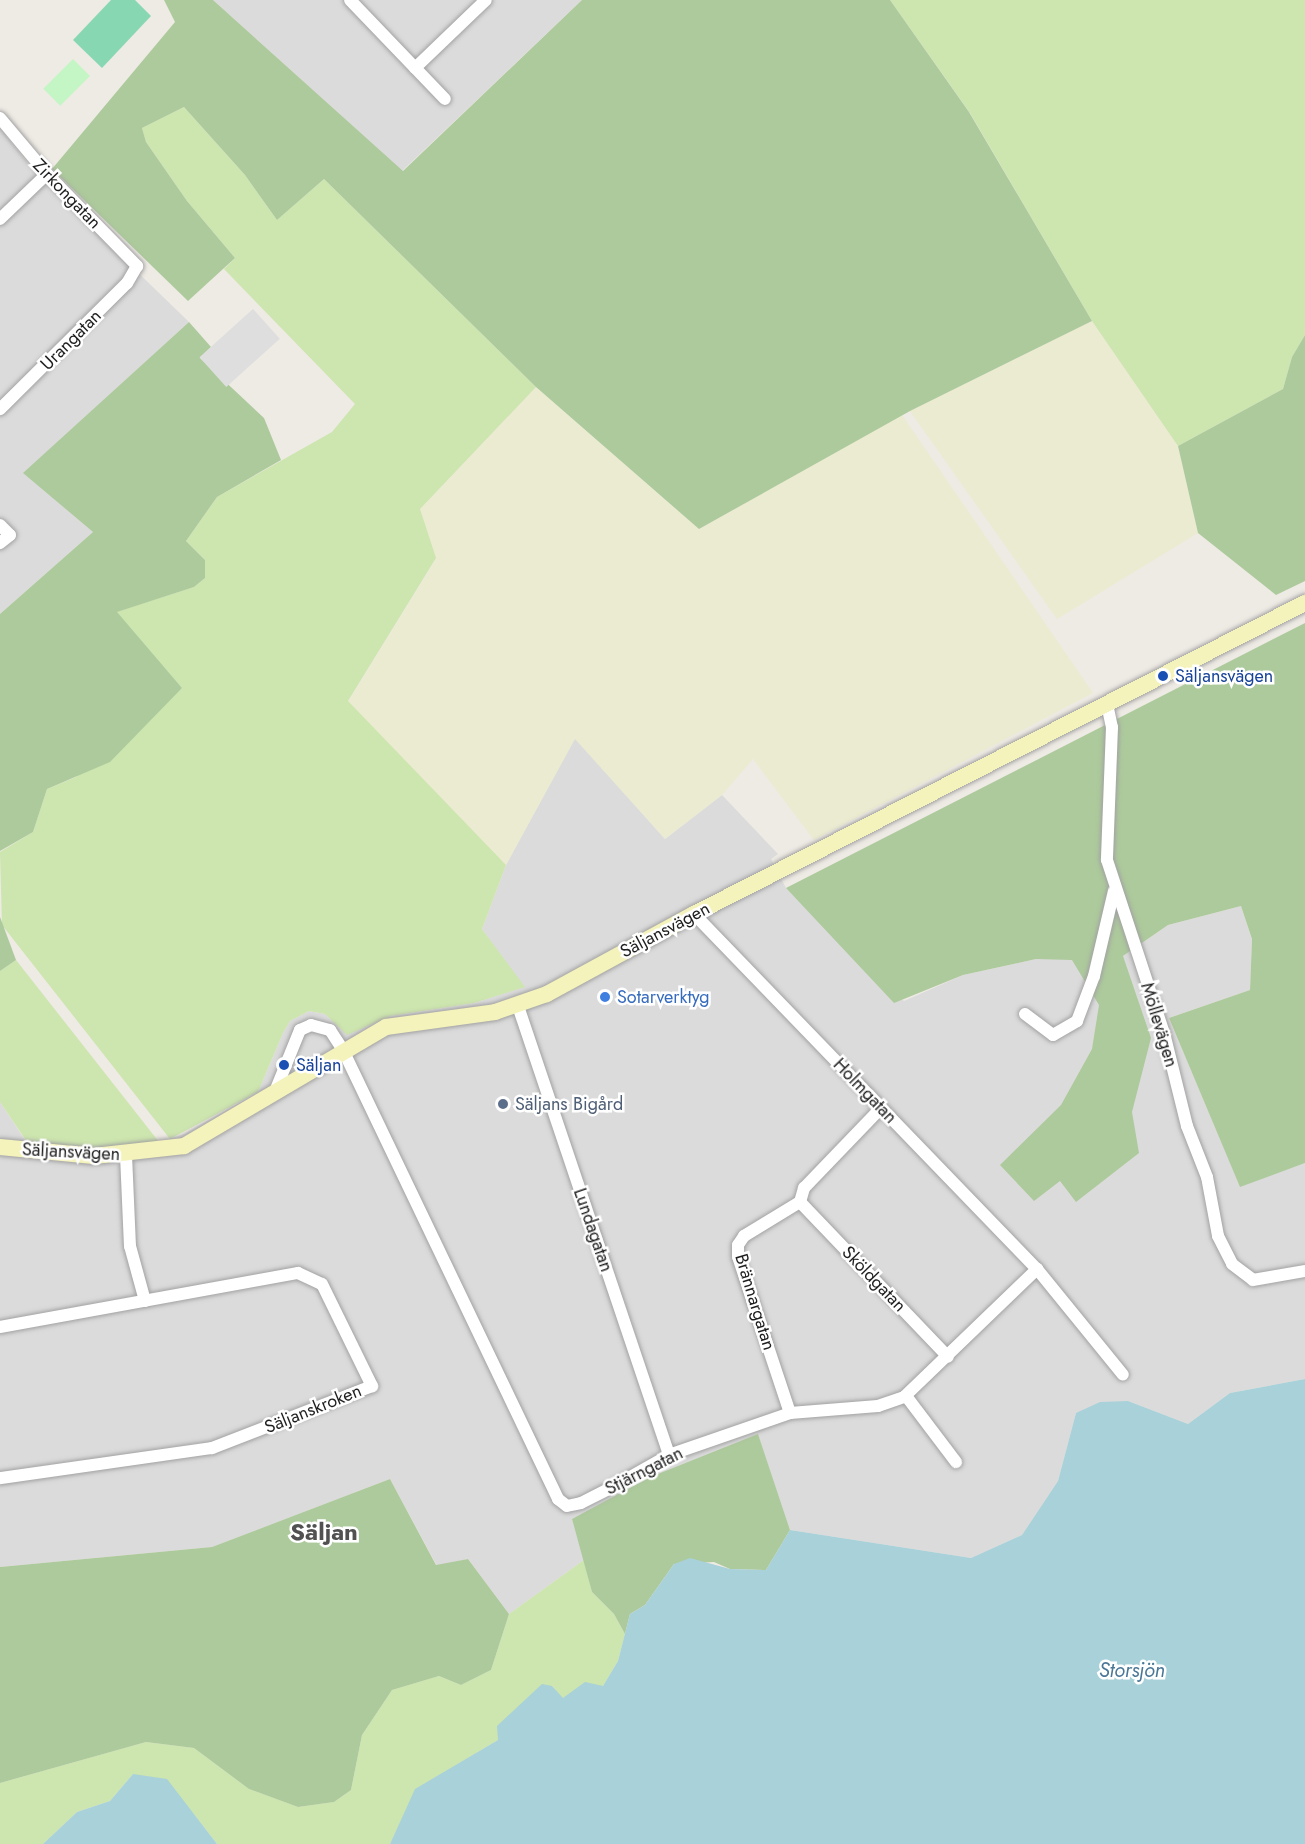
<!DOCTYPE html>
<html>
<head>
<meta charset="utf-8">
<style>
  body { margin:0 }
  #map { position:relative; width:1305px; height:1844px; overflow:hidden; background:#eeeae4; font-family:Jost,sans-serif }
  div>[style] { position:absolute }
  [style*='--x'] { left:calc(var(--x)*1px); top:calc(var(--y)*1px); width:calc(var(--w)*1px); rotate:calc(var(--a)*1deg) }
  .residential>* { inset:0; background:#dcdbdb }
  .farmland>* { inset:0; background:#ebebd1 }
  .grass>* { inset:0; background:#cde5ae }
  .forest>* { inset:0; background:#adca9c }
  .park>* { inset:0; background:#c4f5c5; transform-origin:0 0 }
  .pitch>* { inset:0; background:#88d7b3 }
  .parking>* { inset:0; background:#dedede; transform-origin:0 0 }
  .water>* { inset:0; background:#a8d1d9 }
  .roads { filter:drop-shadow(0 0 2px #a2a2a2) drop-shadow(0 0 2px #a2a2a2) }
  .street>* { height:12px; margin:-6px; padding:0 6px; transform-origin:6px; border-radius:6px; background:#fff }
  .secondary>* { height:16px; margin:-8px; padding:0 8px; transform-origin:8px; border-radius:8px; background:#f5f3bc }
  .dots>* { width:16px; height:16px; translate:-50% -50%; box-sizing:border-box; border:3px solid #fff; border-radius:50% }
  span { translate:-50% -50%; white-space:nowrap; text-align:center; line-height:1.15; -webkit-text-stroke:5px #fff; paint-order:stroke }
  .street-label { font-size:18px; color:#1e1e1e }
  .transit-label { font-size:18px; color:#164399 }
  .left { translate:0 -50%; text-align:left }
  .shop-label { font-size:18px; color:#366cbe }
  .service-label { font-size:18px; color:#4e5e75 }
  .water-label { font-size:20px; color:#4b7797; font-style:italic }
  .district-label { font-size:24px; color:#515151; font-weight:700 }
</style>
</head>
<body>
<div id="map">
  <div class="residential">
    <div style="clip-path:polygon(213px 0,582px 0,402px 171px)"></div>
    <div style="clip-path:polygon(0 128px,36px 174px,189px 322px,24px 473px,93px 532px,0 614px)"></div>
    <div style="clip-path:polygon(575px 738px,665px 839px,722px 795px,778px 854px,771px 859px,786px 888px,904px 1001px,963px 975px,1036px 959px,1123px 956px,1168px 925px,1241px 906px,1252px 939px,1250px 990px,1169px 1018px,1240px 1186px,1305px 1163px,1305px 1379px,1230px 1393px,1188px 1424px,1128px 1401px,1076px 1413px,1058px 1481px,1022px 1535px,971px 1558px,790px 1530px,758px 1435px,572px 1519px,584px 1560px,509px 1614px,468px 1559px,437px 1566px,390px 1479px,212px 1547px,0 1567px,0 1102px,27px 1143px,159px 1142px,184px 1134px,258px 1092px,283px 1033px,290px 1021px,309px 1011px,325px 1014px,347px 1034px,391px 1016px,474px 1003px,524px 987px,482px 929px,506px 865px)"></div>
  </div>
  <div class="farmland">
    <div style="clip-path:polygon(1092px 321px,1178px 446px,1198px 533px,1057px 619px,910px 411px)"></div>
    <div style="clip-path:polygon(536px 387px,699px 529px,902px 415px,1093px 693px,814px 840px,753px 759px,722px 795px,665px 839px,575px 739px,506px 865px,348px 702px,436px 559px,420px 509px)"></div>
  </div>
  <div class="grass">
    <div style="clip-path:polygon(890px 0,1305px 0,1305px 335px,1292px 357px,1283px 389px,1178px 446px,1092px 321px,970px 113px)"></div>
    <div style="clip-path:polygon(184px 107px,245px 175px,277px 220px,324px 179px,536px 387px,420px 509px,436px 558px,348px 701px,506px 865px,482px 929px,525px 987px,474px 1003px,391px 1016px,347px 1035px,325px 1014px,309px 1011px,290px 1021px,283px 1033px,258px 1092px,170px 1139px,2px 925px,0 852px,33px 832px,47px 789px,76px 777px,182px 688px,116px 612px,194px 587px,205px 578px,205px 560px,186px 541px,217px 497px,332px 432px,355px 404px,224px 269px,235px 258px,187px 201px,146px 142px,142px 128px)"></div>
    <div style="clip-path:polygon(16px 960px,159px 1142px,104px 1150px,27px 1142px,0 1102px,0 971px)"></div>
    <div style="clip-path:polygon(584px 1560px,592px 1592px,614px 1614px,625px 1634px,618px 1661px,603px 1686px,563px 1699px,552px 1686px,498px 1740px,416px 1789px,390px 1844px,217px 1844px,193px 1813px,133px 1774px,110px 1801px,77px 1812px,43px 1844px,0 1844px,0 1783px,146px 1742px,194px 1748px,249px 1789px,298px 1807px,334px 1802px,351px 1790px,362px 1735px,392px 1690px,439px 1676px,461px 1685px,491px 1670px,509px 1614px)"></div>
  </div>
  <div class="forest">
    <div style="clip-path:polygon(164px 0,213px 0,403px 171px,582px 0,890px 0,969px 112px,1092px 321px,910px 411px,699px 529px,536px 387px,324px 179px,277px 220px,245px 175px,184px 107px,142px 128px,146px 142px,187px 201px,235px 258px,188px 301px,52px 169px,175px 22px)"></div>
    <div style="clip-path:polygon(189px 322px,211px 347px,200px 358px,264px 418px,281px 460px,217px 497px,186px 541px,205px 560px,205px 578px,194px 587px,117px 612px,182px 688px,110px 762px,47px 789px,33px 832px,0 851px,0 614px,93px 532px,23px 473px)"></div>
    <div style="clip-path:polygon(1305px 335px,1305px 581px,1276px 595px,1198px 533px,1178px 446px,1283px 389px,1292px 357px)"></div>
    <div style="clip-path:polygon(1305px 623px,1305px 1163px,1240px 1187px,1169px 1018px,1250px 990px,1252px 939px,1241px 906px,1168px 925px,1123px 956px,1151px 1038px,1132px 1112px,1139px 1153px,1076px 1202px,1060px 1181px,1034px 1201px,1000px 1165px,1061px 1105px,1092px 1049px,1099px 1005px,1072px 960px,1036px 959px,963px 975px,894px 1003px,786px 888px)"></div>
    <div style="clip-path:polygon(0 917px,16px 960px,0 971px)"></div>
    <div style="clip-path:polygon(758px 1434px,790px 1530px,766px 1570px,730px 1569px,714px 1562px,674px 1564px,645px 1605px,630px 1614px,625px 1634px,614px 1614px,592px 1592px,572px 1519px,648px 1478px)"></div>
    <div style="clip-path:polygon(390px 1479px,436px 1565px,468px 1559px,509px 1614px,491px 1670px,461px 1685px,439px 1676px,392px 1690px,362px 1735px,351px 1790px,334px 1802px,298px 1807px,249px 1789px,194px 1748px,146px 1742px,0 1783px,0 1567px,212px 1547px)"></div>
  </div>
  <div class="park">
    <div style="left:73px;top:59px;width:24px;height:42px;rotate:45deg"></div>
  </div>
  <div class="pitch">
    <div style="clip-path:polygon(111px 0,135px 0,151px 16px,102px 68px,73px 40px)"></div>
  </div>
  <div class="parking">
    <div style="left:253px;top:309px;width:40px;height:72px;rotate:48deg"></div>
  </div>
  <div class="water">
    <div style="clip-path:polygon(1305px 1379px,1305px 1844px,390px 1844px,415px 1789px,498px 1740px,497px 1726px,542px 1684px,552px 1686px,563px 1698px,585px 1682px,603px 1686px,618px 1661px,630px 1614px,645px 1605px,674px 1564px,690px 1558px,730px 1569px,766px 1570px,790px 1530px,971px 1558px,1022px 1535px,1058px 1481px,1076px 1413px,1100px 1402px,1128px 1401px,1188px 1424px,1230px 1393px)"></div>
    <div style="clip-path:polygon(133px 1774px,167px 1779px,217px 1844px,43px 1844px,77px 1812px,110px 1801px)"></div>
  </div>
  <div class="roads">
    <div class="street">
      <div style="--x:350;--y:0;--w:137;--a:46.2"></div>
      <div style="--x:415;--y:68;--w:98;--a:-43.8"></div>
      <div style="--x:0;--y:118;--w:73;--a:50"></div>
      <div style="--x:47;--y:174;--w:129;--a:45.6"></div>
      <div style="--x:137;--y:266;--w:20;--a:120"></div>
      <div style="--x:127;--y:283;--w:179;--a:135.2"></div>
      <div style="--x:0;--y:219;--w:65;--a:-43.8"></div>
      <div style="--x:0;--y:525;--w:14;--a:45"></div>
      <div style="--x:10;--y:535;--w:13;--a:141"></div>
      <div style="--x:1107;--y:704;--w:24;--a:78"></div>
      <div style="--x:1112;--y:727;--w:133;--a:92.2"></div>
      <div style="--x:1107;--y:860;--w:182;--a:71.8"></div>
      <div style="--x:1164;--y:1033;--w:96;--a:76.1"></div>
      <div style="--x:1187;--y:1126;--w:55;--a:68.6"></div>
      <div style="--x:1207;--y:1177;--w:60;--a:79.4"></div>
      <div style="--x:1218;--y:1236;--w:31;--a:63"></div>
      <div style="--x:1232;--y:1264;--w:26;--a:37"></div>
      <div style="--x:1253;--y:1280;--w:53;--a:-9.8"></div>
      <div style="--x:694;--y:914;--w:494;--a:46"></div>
      <div style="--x:518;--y:1006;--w:474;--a:71.4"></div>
      <div style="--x:1025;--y:1014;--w:35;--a:37"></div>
      <div style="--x:1053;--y:1035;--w:28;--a:-30"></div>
      <div style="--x:1077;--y:1021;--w:48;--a:-69.3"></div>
      <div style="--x:1094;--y:976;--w:87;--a:-76.8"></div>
      <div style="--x:274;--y:1094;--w:69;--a:-67.9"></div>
      <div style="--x:300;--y:1030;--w:12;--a:-24"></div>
      <div style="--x:311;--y:1025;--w:20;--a:15"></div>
      <div style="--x:330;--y:1030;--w:24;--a:57"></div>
      <div style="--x:343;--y:1050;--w:498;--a:64.4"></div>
      <div style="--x:558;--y:1499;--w:11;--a:38"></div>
      <div style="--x:567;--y:1506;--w:14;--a:-12"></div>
      <div style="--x:581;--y:1503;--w:34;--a:-27"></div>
      <div style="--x:611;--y:1488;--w:67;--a:-29.6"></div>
      <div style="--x:669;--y:1455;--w:128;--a:-19.1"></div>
      <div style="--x:790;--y:1413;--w:88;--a:-4.5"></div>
      <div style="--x:878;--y:1406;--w:28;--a:-19"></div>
      <div style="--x:904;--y:1397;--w:185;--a:-43.9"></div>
      <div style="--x:1037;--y:1269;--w:136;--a:50.9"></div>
      <div style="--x:126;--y:1155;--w:91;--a:87.5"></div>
      <div style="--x:130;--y:1246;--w:57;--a:74.7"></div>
      <div style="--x:800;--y:1202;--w:214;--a:46.3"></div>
      <div style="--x:0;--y:1327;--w:303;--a:-10.3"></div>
      <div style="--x:298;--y:1273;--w:26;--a:25"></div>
      <div style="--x:322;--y:1284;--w:114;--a:63.9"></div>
      <div style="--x:372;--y:1386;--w:172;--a:158.8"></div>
      <div style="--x:212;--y:1448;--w:214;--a:171.9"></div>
      <div style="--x:906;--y:1396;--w:83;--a:52.9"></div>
      <div style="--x:790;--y:1413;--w:164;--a:-108.4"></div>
      <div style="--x:738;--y:1257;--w:12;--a:-90"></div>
      <div style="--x:738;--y:1245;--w:11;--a:-56"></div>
      <div style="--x:744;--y:1236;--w:66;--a:-31.3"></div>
      <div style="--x:800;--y:1202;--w:15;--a:-74"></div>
      <div style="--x:804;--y:1188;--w:111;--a:-46.1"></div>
    </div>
    <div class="secondary">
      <div style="--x:0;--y:1147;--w:94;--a:5.5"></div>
      <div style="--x:94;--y:1156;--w:91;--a:-6.3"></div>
      <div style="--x:184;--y:1146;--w:234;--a:-30.5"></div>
      <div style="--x:386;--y:1027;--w:110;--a:-7.8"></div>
      <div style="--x:495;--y:1012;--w:55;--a:-19.1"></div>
      <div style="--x:547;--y:994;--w:167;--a:-28.6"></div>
      <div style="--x:694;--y:914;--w:686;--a:-26.98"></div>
    </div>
  </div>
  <div class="dots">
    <div style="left:1163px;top:676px;background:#1a4fb4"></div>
    <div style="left:605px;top:997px;background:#3f7fe0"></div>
    <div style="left:284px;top:1065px;background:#1a4fb4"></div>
    <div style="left:503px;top:1104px;background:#5c6f8a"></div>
  </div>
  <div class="street-label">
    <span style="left:67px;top:194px;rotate:46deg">Zirkongatan</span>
    <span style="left:71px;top:340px;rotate:-45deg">Urangatan</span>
    <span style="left:665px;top:930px;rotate:-28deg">Säljansvägen</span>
    <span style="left:1159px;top:1025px;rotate:73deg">Möllevägen</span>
    <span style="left:865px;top:1091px;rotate:46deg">Holmgatan</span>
    <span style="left:71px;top:1152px;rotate:3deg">Säljansvägen</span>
    <span style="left:593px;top:1230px;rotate:71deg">Lundagatan</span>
    <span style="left:874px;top:1279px;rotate:46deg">Sköldgatan</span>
    <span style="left:755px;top:1302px;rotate:73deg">Brännargatan</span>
    <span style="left:313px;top:1409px;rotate:-22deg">Säljanskroken</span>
    <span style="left:644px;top:1471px;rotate:-27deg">Stjärngatan</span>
  </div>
  <div class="transit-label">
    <span class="left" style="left:1175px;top:676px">Säljansvägen</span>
    <span class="left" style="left:296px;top:1065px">Säljan</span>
  </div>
  <div class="shop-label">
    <span class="left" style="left:617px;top:997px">Sotarverktyg</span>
  </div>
  <div class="service-label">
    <span class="left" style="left:515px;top:1104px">Säljans Bigård</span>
  </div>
  <div class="water-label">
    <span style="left:1132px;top:1670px">Storsjön</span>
  </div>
  <div class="district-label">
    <span style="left:324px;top:1532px">Säljan</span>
  </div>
</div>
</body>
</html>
